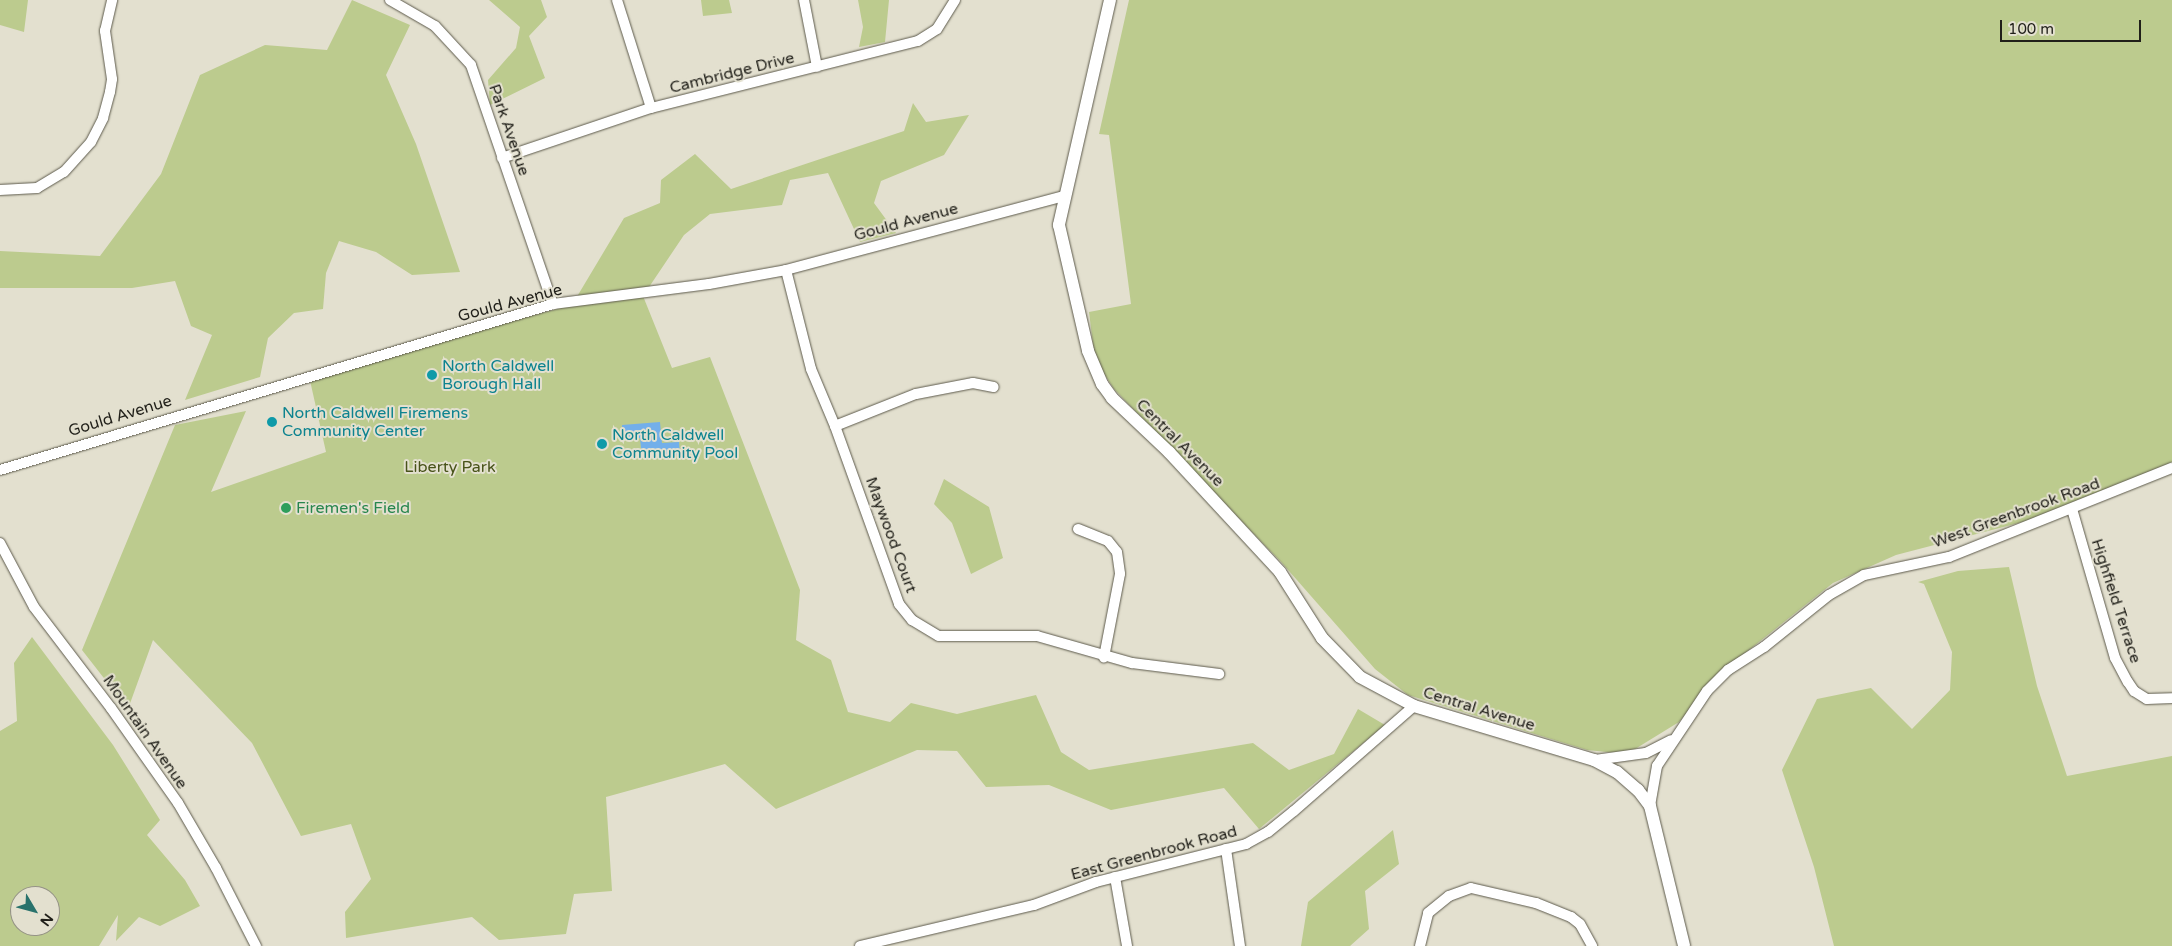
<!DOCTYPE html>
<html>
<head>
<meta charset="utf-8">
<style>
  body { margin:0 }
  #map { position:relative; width:2172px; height:946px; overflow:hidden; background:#e3e0cf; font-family:"Varela Round",sans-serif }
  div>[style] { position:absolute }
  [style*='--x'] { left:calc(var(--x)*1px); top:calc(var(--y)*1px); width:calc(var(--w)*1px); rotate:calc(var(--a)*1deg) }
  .green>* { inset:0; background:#bccb8e }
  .water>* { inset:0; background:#73afea }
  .roads { filter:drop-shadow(0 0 1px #5d5a4c) drop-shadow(0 0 1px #5d5a4c) }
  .minor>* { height:10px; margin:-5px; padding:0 5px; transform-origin:5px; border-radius:5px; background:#fff }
  .major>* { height:12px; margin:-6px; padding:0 6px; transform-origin:6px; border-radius:6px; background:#fff }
  .dots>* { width:14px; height:14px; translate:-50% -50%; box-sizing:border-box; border:2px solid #e3e0cf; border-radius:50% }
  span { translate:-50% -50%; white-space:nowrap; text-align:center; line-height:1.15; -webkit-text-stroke:4px #e3e0cf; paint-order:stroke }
  .street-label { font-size:16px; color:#201f19 }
  .culture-label { font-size:16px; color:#0d838f }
  .left { translate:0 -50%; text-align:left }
  .park-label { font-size:16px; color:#485319 }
  .leisure-label { font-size:16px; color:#27864d }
  .north { position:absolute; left:10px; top:886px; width:50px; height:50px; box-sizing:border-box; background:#e3e0cf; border:1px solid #959386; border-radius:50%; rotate:127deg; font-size:14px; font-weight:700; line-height:20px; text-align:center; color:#201f19 }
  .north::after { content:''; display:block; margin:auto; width:18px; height:22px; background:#29726c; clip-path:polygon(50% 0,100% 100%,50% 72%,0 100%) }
  .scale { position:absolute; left:2000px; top:20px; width:141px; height:22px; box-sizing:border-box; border:2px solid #201f19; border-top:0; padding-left:6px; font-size:15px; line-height:18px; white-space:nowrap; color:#201f19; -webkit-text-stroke:4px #e3e0cf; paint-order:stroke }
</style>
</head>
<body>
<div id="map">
  <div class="green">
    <div style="clip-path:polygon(0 0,28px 0,24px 32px,0 25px)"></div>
    <div style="clip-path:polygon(352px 0,410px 25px,386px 75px,416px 144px,460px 272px,412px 275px,376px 252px,339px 241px,326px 273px,323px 309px,294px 313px,268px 338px,260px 377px,185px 400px,212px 335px,191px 326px,175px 281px,132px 288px,0 288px,0 251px,100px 256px,161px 174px,200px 75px,265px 45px,327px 50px)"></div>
    <div style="clip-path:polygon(489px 0,541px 0,547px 17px,529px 36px,545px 78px,490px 105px,488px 80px,516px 48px,520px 27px)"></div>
    <div style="clip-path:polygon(701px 0,729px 0,732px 13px,703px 16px)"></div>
    <div style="clip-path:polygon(858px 0,889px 0,885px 42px,859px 47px,863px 27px)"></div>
    <div style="clip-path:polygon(1129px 0,2172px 0,2172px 466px,2038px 518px,1896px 555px,1833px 583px,1720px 673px,1679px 722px,1627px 754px,1587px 750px,1408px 695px,1375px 669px,1282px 563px,1114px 389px,1095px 360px,1089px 312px,1131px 304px,1109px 135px,1099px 134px)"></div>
    <div style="clip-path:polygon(913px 103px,926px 122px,969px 115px,944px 155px,881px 181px,874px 203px,896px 233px,860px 242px,828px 173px,790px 180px,782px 205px,710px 214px,684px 235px,643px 296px,672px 368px,710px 357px,800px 590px,796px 640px,831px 660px,848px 712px,890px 722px,911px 703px,957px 714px,1036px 695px,1061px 752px,1089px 770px,1253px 743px,1289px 770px,1334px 754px,1358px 709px,1385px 725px,1259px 829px,1224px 788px,1111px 810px,1049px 785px,986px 787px,957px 751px,917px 750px,776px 809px,725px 764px,606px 797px,612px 891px,574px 894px,566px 934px,499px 940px,472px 917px,346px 938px,345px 912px,371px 879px,351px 824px,301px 836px,252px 743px,153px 640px,128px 709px,82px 650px,175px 425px,246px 411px,211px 492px,326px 452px,309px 376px,572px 305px,624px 218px,660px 203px,661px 180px,695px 154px,731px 189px,904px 131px)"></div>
    <div style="clip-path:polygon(944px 479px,989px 507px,1003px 558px,971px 574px,952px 523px,934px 504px)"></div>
    <div style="clip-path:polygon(2009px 567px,2037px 686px,2067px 776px,2172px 756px,2172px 946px,1834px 946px,1814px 867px,1782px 770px,1817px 699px,1871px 688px,1912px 729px,1950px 690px,1952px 652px,1924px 584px,1918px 582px,1958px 571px)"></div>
    <div style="clip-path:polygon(evenodd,32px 637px,113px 745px,160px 820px,147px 835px,185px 880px,200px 906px,160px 926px,139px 917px,116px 941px,118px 915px,99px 946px,0 946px,0 731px,17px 721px,14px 663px,32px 637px,20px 896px,50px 896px,50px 926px,20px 926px,20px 896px)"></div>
    <div style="clip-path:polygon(1393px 830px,1399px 864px,1365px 891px,1369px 929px,1350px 946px,1301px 946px,1308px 902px)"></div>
  </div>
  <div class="water">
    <div style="clip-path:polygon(660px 422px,662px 443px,679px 442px,680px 455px,642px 458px,640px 438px,623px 440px,622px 425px)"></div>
  </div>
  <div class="roads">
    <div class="minor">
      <div style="--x:390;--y:0;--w:52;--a:30"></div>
      <div style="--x:435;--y:26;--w:53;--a:47.3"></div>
      <div style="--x:471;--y:65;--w:253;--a:71.1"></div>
      <div style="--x:617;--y:0;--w:113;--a:72.5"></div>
      <div style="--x:804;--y:0;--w:68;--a:79"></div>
      <div style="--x:502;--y:158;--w:157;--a:-18.6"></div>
      <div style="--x:651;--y:108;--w:275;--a:-14.1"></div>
      <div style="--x:918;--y:41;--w:22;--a:-32"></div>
      <div style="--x:937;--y:29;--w:34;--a:-58"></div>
      <div style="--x:0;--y:190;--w:37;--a:-3"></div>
      <div style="--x:37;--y:188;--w:31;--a:-31"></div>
      <div style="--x:64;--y:172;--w:40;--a:-48"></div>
      <div style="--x:91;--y:142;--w:27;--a:-63"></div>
      <div style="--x:103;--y:118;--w:27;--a:-75"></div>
      <div style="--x:110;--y:92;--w:13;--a:-81"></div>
      <div style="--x:112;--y:79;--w:49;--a:-98.3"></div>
      <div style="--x:105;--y:31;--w:32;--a:-77"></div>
      <div style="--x:786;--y:270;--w:102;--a:75.8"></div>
      <div style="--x:811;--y:369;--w:62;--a:67.2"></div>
      <div style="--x:835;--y:426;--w:189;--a:70.2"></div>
      <div style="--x:899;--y:604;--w:21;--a:51"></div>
      <div style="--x:912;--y:620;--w:31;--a:31"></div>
      <div style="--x:939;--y:636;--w:98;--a:0"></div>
      <div style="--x:1037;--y:636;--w:99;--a:15.9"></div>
      <div style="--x:1132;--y:663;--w:88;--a:7.2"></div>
      <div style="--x:835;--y:426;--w:87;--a:-21.6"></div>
      <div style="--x:916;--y:394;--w:58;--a:-10.9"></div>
      <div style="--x:973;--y:383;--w:21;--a:11"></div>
      <div style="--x:0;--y:470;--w:577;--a:-16.71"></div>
      <div style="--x:553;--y:304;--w:157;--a:-7.3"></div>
      <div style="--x:709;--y:284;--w:78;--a:-10.3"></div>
      <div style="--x:786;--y:270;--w:289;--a:-14.9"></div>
      <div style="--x:2072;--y:509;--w:155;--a:73.9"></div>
      <div style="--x:2115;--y:658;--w:27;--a:62"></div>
      <div style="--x:2128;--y:682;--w:11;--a:56"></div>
      <div style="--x:2134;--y:691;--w:15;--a:32"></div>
      <div style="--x:2147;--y:699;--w:25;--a:-2"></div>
      <div style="--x:1078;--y:529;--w:32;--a:22"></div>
      <div style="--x:1108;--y:541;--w:14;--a:51"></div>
      <div style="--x:1117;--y:552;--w:22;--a:82"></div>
      <div style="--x:1120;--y:574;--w:85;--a:100.9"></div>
      <div style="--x:0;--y:543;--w:72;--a:62"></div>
      <div style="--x:34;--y:607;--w:127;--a:52.7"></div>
      <div style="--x:111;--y:708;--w:116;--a:54.8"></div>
      <div style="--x:178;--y:803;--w:75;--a:59.7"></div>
      <div style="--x:216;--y:868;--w:88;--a:62.9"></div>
      <div style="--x:1595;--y:760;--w:51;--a:-7.8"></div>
      <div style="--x:1646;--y:753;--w:28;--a:-27"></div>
      <div style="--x:1650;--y:806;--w:41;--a:-80.1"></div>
      <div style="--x:1657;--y:766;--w:90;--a:-56.3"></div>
      <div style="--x:1707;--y:691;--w:30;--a:-45"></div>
      <div style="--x:1728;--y:670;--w:43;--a:-32.6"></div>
      <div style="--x:1764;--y:647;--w:83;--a:-38.7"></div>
      <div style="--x:1829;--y:595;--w:40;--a:-29.7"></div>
      <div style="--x:1864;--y:575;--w:87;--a:-12"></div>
      <div style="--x:1949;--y:557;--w:240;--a:-21.8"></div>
      <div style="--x:1226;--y:849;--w:98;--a:81.8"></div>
      <div style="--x:1115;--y:877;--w:70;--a:80.1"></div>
      <div style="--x:860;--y:946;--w:179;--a:-13.3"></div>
      <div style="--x:1034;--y:905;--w:66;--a:-20.4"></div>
      <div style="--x:1096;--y:882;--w:155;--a:-14.2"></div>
      <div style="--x:1246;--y:844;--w:25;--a:-29"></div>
      <div style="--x:1268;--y:832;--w:33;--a:-39"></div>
      <div style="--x:1294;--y:811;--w:159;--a:-41.2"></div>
      <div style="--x:1420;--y:946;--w:34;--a:-76"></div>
      <div style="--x:1428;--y:913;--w:27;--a:-39"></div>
      <div style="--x:1449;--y:896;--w:23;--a:-20"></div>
      <div style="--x:1471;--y:888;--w:67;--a:13"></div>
      <div style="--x:1536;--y:903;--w:38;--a:22"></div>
      <div style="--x:1571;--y:917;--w:11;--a:38"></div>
      <div style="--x:1580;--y:924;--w:25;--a:61"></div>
    </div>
    <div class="major">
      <div style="--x:1110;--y:0;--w:231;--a:102.8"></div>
      <div style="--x:1059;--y:225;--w:129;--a:77"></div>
      <div style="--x:1088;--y:351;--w:36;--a:67"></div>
      <div style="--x:1102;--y:384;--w:17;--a:54"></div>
      <div style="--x:1112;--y:398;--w:79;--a:43.5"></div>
      <div style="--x:1169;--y:452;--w:163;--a:47.2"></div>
      <div style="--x:1280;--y:572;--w:78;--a:57.5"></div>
      <div style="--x:1322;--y:638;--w:54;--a:45.7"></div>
      <div style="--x:1360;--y:677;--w:61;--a:28.2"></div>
      <div style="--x:1414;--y:706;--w:188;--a:16.7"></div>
      <div style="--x:1594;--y:760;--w:26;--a:28"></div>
      <div style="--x:1617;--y:772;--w:28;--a:41"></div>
      <div style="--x:1638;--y:790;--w:20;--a:53"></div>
      <div style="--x:1650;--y:806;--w:144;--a:76.3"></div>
    </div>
  </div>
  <div class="dots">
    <div style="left:432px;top:375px;background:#0f9aa8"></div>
    <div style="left:272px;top:422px;background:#0f9aa8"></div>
    <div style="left:602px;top:444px;background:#0f9aa8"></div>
    <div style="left:286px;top:508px;background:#2e9e5b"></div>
  </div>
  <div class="street-label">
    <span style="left:732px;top:73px;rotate:-14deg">Cambridge Drive</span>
    <span style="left:509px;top:130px;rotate:71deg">Park Avenue</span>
    <span style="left:906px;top:222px;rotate:-15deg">Gould Avenue</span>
    <span style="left:510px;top:303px;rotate:-15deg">Gould Avenue</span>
    <span style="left:120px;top:416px;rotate:-17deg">Gould Avenue</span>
    <span style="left:1180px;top:443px;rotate:45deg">Central Avenue</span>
    <span style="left:2016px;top:513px;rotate:-20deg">West Greenbrook Road</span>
    <span style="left:891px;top:535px;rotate:70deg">Maywood Court</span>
    <span style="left:2116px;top:601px;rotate:72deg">Highfield Terrace</span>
    <span style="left:1479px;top:709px;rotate:17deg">Central Avenue</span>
    <span style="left:145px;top:732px;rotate:55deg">Mountain Avenue</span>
    <span style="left:1154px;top:853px;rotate:-15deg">East Greenbrook Road</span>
  </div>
  <div class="culture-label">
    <span class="left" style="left:442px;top:375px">North Caldwell<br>Borough Hall</span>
    <span class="left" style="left:282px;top:422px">North Caldwell Firemens<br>Community Center</span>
    <span class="left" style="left:612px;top:444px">North Caldwell<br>Community Pool</span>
  </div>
  <div class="park-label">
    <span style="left:450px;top:467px">Liberty Park</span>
  </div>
  <div class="leisure-label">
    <span class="left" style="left:296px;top:508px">Firemen's Field</span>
  </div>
  <div class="north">N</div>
  <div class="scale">100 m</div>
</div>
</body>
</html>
